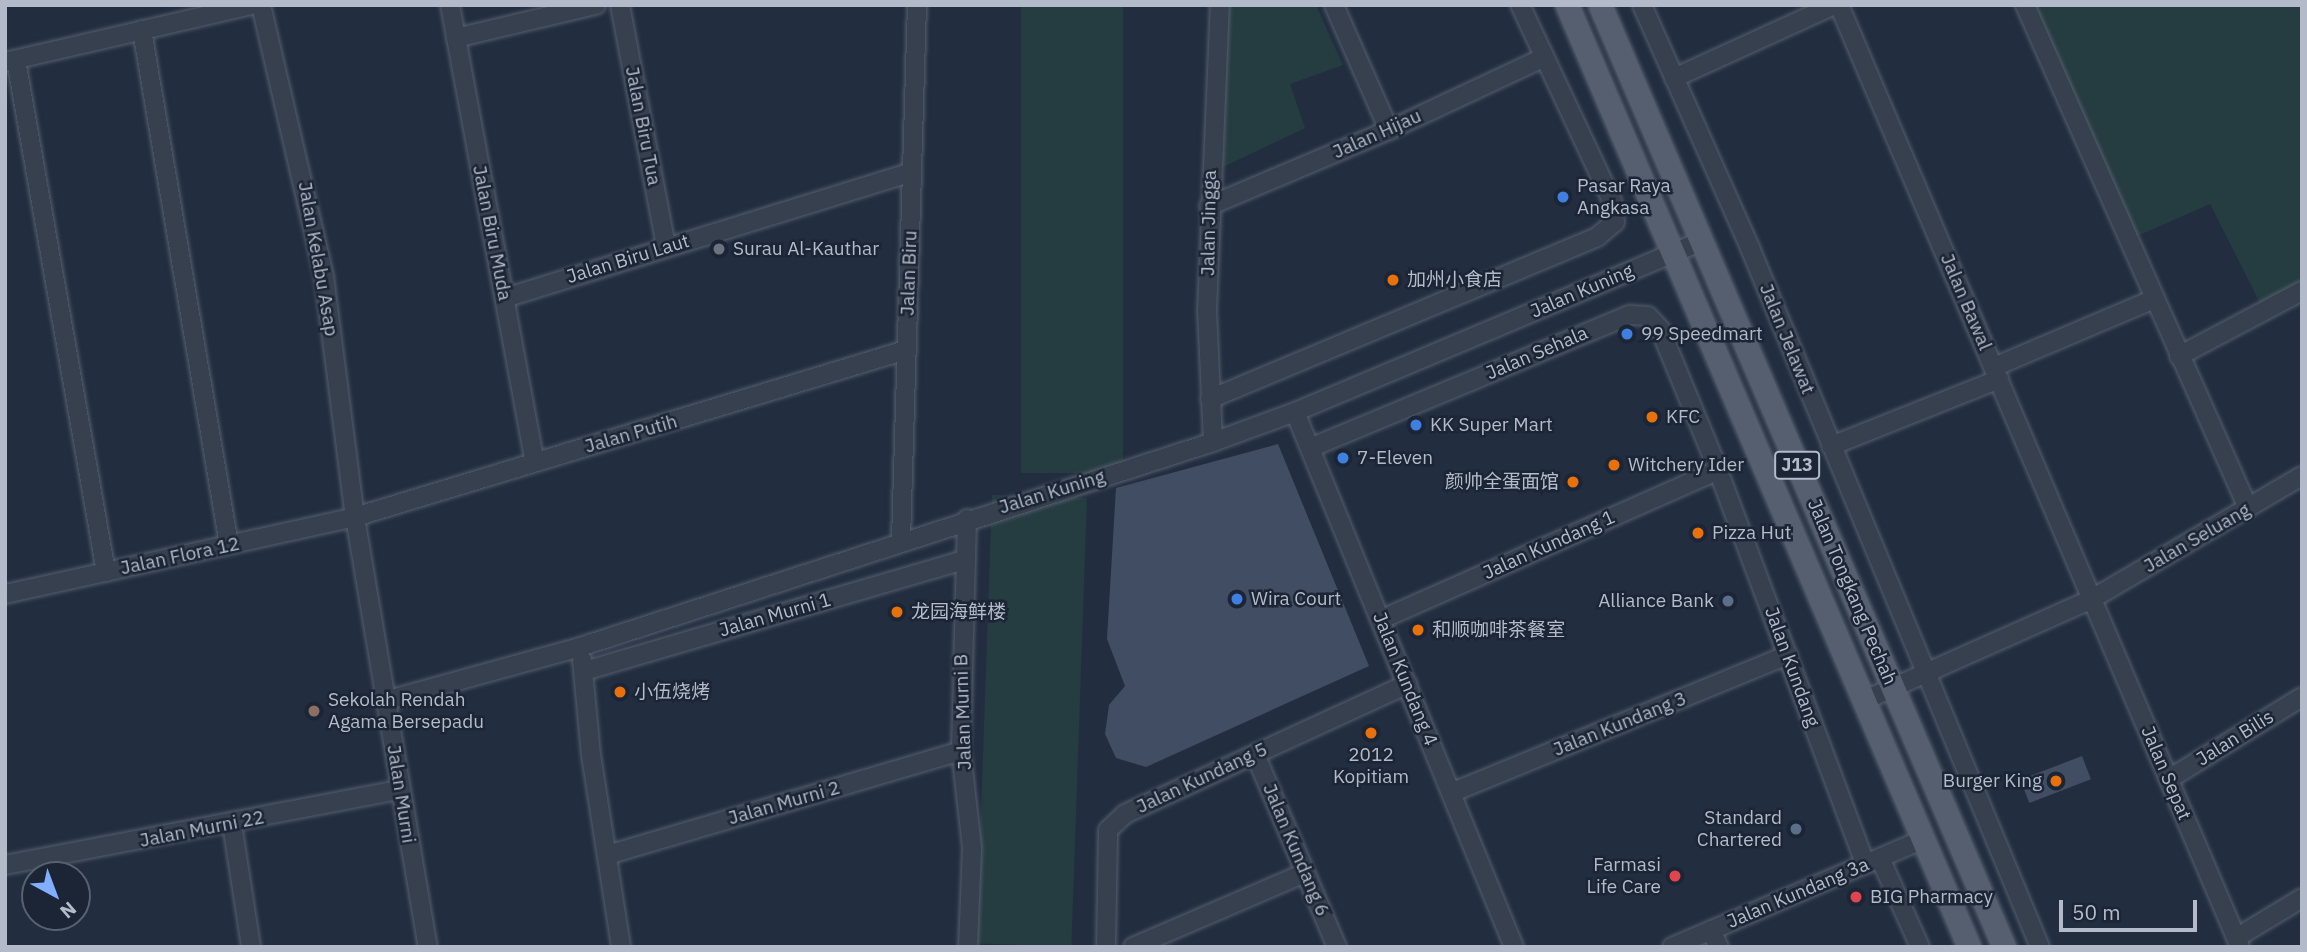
<!DOCTYPE html>
<html>
<head>
<meta charset="utf-8">
<style>
  body { margin:0 }
  #map { position:relative; width:2307px; height:952px; overflow:hidden; background:#222e40; font-family:"IBM Plex Sans","Noto Sans SC",sans-serif }
  div>[style] { position:absolute }
  [style*='--x'] { left:calc(var(--x)*1px); top:calc(var(--y)*1px); width:calc(var(--w)*1px); rotate:calc(var(--a)*1deg) }
  .green>* { inset:0; background:#253c41; transform-origin:0 0 }
  .building>* { inset:0; background:#414d62; transform-origin:0 0 }
  .roads { filter:drop-shadow(0 0 2px #555e6d) drop-shadow(0 0 2px #555e6d) }
  .minor>* { height:18px; margin:-9px; padding:0 9px; transform-origin:9px; border-radius:9px; background:#37404f }
  .major>* { height:23px; margin:-11.5px; padding:0 11.5px; transform-origin:11.5px; border-radius:11.5px; background:#555f70 }
  .dots>* { width:19px; height:19px; translate:-50% -50%; box-sizing:border-box; border:4px solid #1c2535; border-radius:50% }
  span { translate:-50% -50%; white-space:nowrap; text-align:center; line-height:1.15; -webkit-text-stroke:5px #1c2535; paint-order:stroke }
  .shield-label span { padding:2px 5px; background:#1c2535; border:2px solid; border-radius:5px; -webkit-text-stroke-width:0 }
  .shield-label { font-size:18px; color:#b3bbca; font-weight:700 }
  .street-label { font-size:19px; color:#b3bbca }
  .poi-label { font-size:19px; color:#b3bbca }
  .left { translate:0 -50%; text-align:left }
  .right { translate:-100% -50%; text-align:right }
  .frame { position:absolute; inset:0; border:7px solid #b3bbca; pointer-events:none }
  .north { position:absolute; left:21px; top:861px; width:70px; height:70px; box-sizing:border-box; background:#1c2535; border:2px solid #586171; border-radius:50%; rotate:139deg; font-size:19px; font-weight:700; line-height:28px; text-align:center; color:#b3bbca }
  .north::after { content:''; display:block; margin:auto; width:24px; height:32px; background:#83adff; clip-path:polygon(50% 0,100% 100%,50% 72%,0 100%) }
  .scale { position:absolute; left:2059px; top:900px; width:138px; height:32px; box-sizing:border-box; border:4px solid #b3bbca; border-top:0; padding-left:9px; font-size:21px; line-height:24px; white-space:nowrap; color:#b3bbca; -webkit-text-stroke:5px #1c2535; paint-order:stroke }
</style>
</head>
<body>
<div id="map">
  <div class="green">
    <div style="left:1021px;top:5px;width:102px;height:468px"></div>
    <div style="clip-path:polygon(1227px 5px,1316px 5px,1343px 65px,1290px 84px,1305px 128px,1223px 167px)"></div>
    <div style="clip-path:polygon(2035px 5px,2302px 5px,2302px 297px,2267px 317px,2210px 204px,2135px 237px)"></div>
    <div style="left:1087px;top:498px;width:449px;height:95px;rotate:92deg"></div>
  </div>
  <div class="building">
    <div style="clip-path:polygon(1278px 444px,1369px 666px,1146px 767px,1116px 758px,1105px 734px,1109px 705px,1125px 686px,1107px 639px,1116px 488px)"></div>
    <div style="left:2082px;top:756px;width:25px;height:66px;rotate:69deg"></div>
  </div>
  <div class="roads">
    <div class="minor">
      <div style="--x:261;--y:5;--w:278;--a:76.9"></div>
      <div style="--x:324;--y:276;--w:243;--a:82.7"></div>
      <div style="--x:355;--y:517;--w:436;--a:80.4"></div>
      <div style="--x:450;--y:5;--w:465;--a:79.5"></div>
      <div style="--x:620;--y:5;--w:246;--a:79.2"></div>
      <div style="--x:1334;--y:5;--w:137;--a:66.3"></div>
      <div style="--x:1642;--y:5;--w:266;--a:66"></div>
      <div style="--x:1750;--y:248;--w:757;--a:67.47"></div>
      <div style="--x:1839;--y:5;--w:1024;--a:66.94"></div>
      <div style="--x:2025;--y:5;--w:550;--a:66.09"></div>
      <div style="--x:142;--y:30;--w:522;--a:80.41"></div>
      <div style="--x:456;--y:38;--w:144;--a:-13.3"></div>
      <div style="--x:16;--y:60;--w:520;--a:80.03"></div>
      <div style="--x:5;--y:62;--w:253;--a:-13"></div>
      <div style="--x:1674;--y:78;--w:176;--a:-24.5"></div>
      <div style="--x:1209;--y:206;--w:195;--a:-22.9"></div>
      <div style="--x:1389;--y:130;--w:170;--a:-25.1"></div>
      <div style="--x:505;--y:298;--w:426;--a:-17.2"></div>
      <div style="--x:2179;--y:356;--w:139;--a:-27.9"></div>
      <div style="--x:1994;--y:367;--w:174;--a:-23"></div>
      <div style="--x:1210;--y:399;--w:420;--a:-22.7"></div>
      <div style="--x:1597;--y:237;--w:23;--a:-40"></div>
      <div style="--x:1615;--y:222;--w:21;--a:-98"></div>
      <div style="--x:1612;--y:201;--w:217;--a:-115.1"></div>
      <div style="--x:1295;--y:412;--w:578;--a:67.74"></div>
      <div style="--x:1213;--y:442;--w:131;--a:-92.6"></div>
      <div style="--x:1207;--y:311;--w:306;--a:-87.6"></div>
      <div style="--x:1831;--y:446;--w:181;--a:-21.7"></div>
      <div style="--x:1310;--y:448;--w:347;--a:-22.6"></div>
      <div style="--x:1630;--y:315;--w:18;--a:3"></div>
      <div style="--x:1648;--y:316;--w:18;--a:47"></div>
      <div style="--x:1660;--y:329;--w:152;--a:67.6"></div>
      <div style="--x:1718;--y:470;--w:421;--a:69.5"></div>
      <div style="--x:967;--y:519;--w:232;--a:91.5"></div>
      <div style="--x:961;--y:751;--w:98;--a:83.5"></div>
      <div style="--x:972;--y:848;--w:99;--a:92.3"></div>
      <div style="--x:901;--y:540;--w:535;--a:-88.29"></div>
      <div style="--x:5;--y:594;--w:358;--a:-12.4"></div>
      <div style="--x:355;--y:517;--w:576;--a:-16.86"></div>
      <div style="--x:1380;--y:620;--w:370;--a:-23.9"></div>
      <div style="--x:582;--y:660;--w:95;--a:84.6"></div>
      <div style="--x:591;--y:755;--w:194;--a:81.1"></div>
      <div style="--x:584;--y:671;--w:398;--a:-16.3"></div>
      <div style="--x:388;--y:700;--w:199;--a:-15.4"></div>
      <div style="--x:580;--y:647;--w:665;--a:-17.94"></div>
      <div style="--x:1213;--y:442;--w:87;--a:-20.1"></div>
      <div style="--x:1295;--y:412;--w:441;--a:-22.8"></div>
      <div style="--x:1865;--y:700;--w:248;--a:-24"></div>
      <div style="--x:2092;--y:599;--w:243;--a:-30.4"></div>
      <div style="--x:1255;--y:754;--w:210;--a:67"></div>
      <div style="--x:2169;--y:779;--w:156;--a:-31.7"></div>
      <div style="--x:1451;--y:793;--w:364;--a:-22.3"></div>
      <div style="--x:232;--y:824;--w:124;--a:81.2"></div>
      <div style="--x:607;--y:855;--w:369;--a:-16.4"></div>
      <div style="--x:1880;--y:858;--w:98;--a:65.8"></div>
      <div style="--x:5;--y:865;--w:400;--a:-10.8"></div>
      <div style="--x:1711;--y:930;--w:19;--a:65"></div>
      <div style="--x:2236;--y:938;--w:77;--a:-31.2"></div>
      <div style="--x:1106;--y:947;--w:117;--a:-89"></div>
      <div style="--x:1108;--y:830;--w:23;--a:-43"></div>
      <div style="--x:1125;--y:814;--w:311;--a:-24.7"></div>
      <div style="--x:1133;--y:947;--w:187;--a:-23.3"></div>
      <div style="--x:1672;--y:947;--w:274;--a:-23.2"></div>
    </div>
    <div class="major">
      <div style="--x:1567;--y:5;--w:1024;--a:66.89"></div>
      <div style="--x:1600;--y:5;--w:1025;--a:66.79"></div>
    </div>
  </div>
  <div class="dots">
    <div style="left:1563px;top:197px;background:#3f7fe0"></div>
    <div style="left:719px;top:249px;background:#6b7280"></div>
    <div style="left:1393px;top:280px;background:#e8710a"></div>
    <div style="left:1627px;top:334px;background:#3f7fe0"></div>
    <div style="left:1652px;top:417px;background:#e8710a"></div>
    <div style="left:1416px;top:425px;background:#3f7fe0"></div>
    <div style="left:1343px;top:458px;background:#3f7fe0"></div>
    <div style="left:1614px;top:465px;background:#e8710a"></div>
    <div style="left:1573px;top:482px;background:#e8710a"></div>
    <div style="left:1698px;top:533px;background:#e8710a"></div>
    <div style="left:1237px;top:599px;background:#3f7fe0"></div>
    <div style="left:1728px;top:601px;background:#5c6f8a"></div>
    <div style="left:897px;top:612px;background:#e8710a"></div>
    <div style="left:1418px;top:630px;background:#e8710a"></div>
    <div style="left:620px;top:692px;background:#e8710a"></div>
    <div style="left:314px;top:711px;background:#8d6e63"></div>
    <div style="left:1371px;top:733px;background:#e8710a"></div>
    <div style="left:2056px;top:781px;background:#e8710a"></div>
    <div style="left:1796px;top:829px;background:#5c6f8a"></div>
    <div style="left:1675px;top:876px;background:#e0444e"></div>
    <div style="left:1856px;top:897px;background:#e0444e"></div>
  </div>
  <div class="shield-label">
    <span style="left:1797px;top:465px">J13</span>
  </div>
  <div class="street-label">
    <span style="left:643px;top:126px;rotate:79deg">Jalan Biru Tua</span>
    <span style="left:1377px;top:134px;rotate:-24deg">Jalan Hijau</span>
    <span style="left:1209px;top:223px;rotate:-89deg">Jalan Jingga</span>
    <span style="left:492px;top:233px;rotate:79deg">Jalan Biru Muda</span>
    <span style="left:318px;top:259px;rotate:80deg">Jalan Kelabu Asap</span>
    <span style="left:628px;top:259px;rotate:-17deg">Jalan Biru Laut</span>
    <span style="left:909px;top:273px;rotate:-88deg">Jalan Biru</span>
    <span style="left:1582px;top:291px;rotate:-23deg">Jalan Kuning</span>
    <span style="left:1966px;top:302px;rotate:67deg">Jalan Bawal</span>
    <span style="left:1787px;top:339px;rotate:68deg">Jalan Jelawat</span>
    <span style="left:1537px;top:353px;rotate:-23deg">Jalan Sehala</span>
    <span style="left:631px;top:434px;rotate:-16deg">Jalan Putih</span>
    <span style="left:1052px;top:492px;rotate:-17deg">Jalan Kuning</span>
    <span style="left:2197px;top:538px;rotate:-30deg">Jalan Seluang</span>
    <span style="left:1549px;top:545px;rotate:-24deg">Jalan Kundang 1</span>
    <span style="left:180px;top:556px;rotate:-12deg">Jalan Flora 12</span>
    <span style="left:1852px;top:592px;rotate:67deg">Jalan Tongkang Pechah</span>
    <span style="left:775px;top:615px;rotate:-16deg">Jalan Murni 1</span>
    <span style="left:1792px;top:667px;rotate:70deg">Jalan Kundang</span>
    <span style="left:1405px;top:679px;rotate:68deg">Jalan Kundang 4</span>
    <span style="left:963px;top:712px;rotate:-92deg">Jalan Murni B</span>
    <span style="left:1620px;top:724px;rotate:-22deg">Jalan Kundang 3</span>
    <span style="left:2235px;top:738px;rotate:-32deg">Jalan Bilis</span>
    <span style="left:2166px;top:773px;rotate:67deg">Jalan Sepat</span>
    <span style="left:1202px;top:778px;rotate:-25deg">Jalan Kundang 5</span>
    <span style="left:401px;top:794px;rotate:81deg">Jalan Murni</span>
    <span style="left:784px;top:803px;rotate:-16deg">Jalan Murni 2</span>
    <span style="left:202px;top:829px;rotate:-11deg">Jalan Murni 22</span>
    <span style="left:1296px;top:850px;rotate:67deg">Jalan Kundang 6</span>
    <span style="left:1798px;top:893px;rotate:-23deg">Jalan Kundang 3a</span>
  </div>
  <div class="poi-label">
    <span class="left" style="left:1577px;top:197px">Pasar Raya<br>Angkasa</span>
    <span class="left" style="left:733px;top:249px">Surau Al-Kauthar</span>
    <span class="left" style="left:1407px;top:280px">加州小食店</span>
    <span class="left" style="left:1641px;top:334px">99 Speedmart</span>
    <span class="left" style="left:1666px;top:417px">KFC</span>
    <span class="left" style="left:1430px;top:425px">KK Super Mart</span>
    <span class="left" style="left:1357px;top:458px">7-Eleven</span>
    <span class="left" style="left:1628px;top:465px">Witchery Ider</span>
    <span class="right" style="left:1559px;top:482px">颜帅全蛋面馆</span>
    <span class="left" style="left:1712px;top:533px">Pizza Hut</span>
    <span class="left" style="left:1251px;top:599px">Wira Court</span>
    <span class="right" style="left:1714px;top:601px">Alliance Bank</span>
    <span class="left" style="left:911px;top:612px">龙园海鲜楼</span>
    <span class="left" style="left:1432px;top:630px">和顺咖啡茶餐室</span>
    <span class="left" style="left:634px;top:692px">小伍烧烤</span>
    <span class="left" style="left:328px;top:711px">Sekolah Rendah<br>Agama Bersepadu</span>
    <span style="left:1371px;top:766px">2012<br>Kopitiam</span>
    <span class="right" style="left:2042px;top:781px">Burger King</span>
    <span class="right" style="left:1782px;top:829px">Standard<br>Chartered</span>
    <span class="right" style="left:1661px;top:876px">Farmasi<br>Life Care</span>
    <span class="left" style="left:1870px;top:897px">BIG Pharmacy</span>
  </div>
  <div class="frame"></div>
  <div class="north">N</div>
  <div class="scale">50 m</div>
</div>
</body>
</html>
